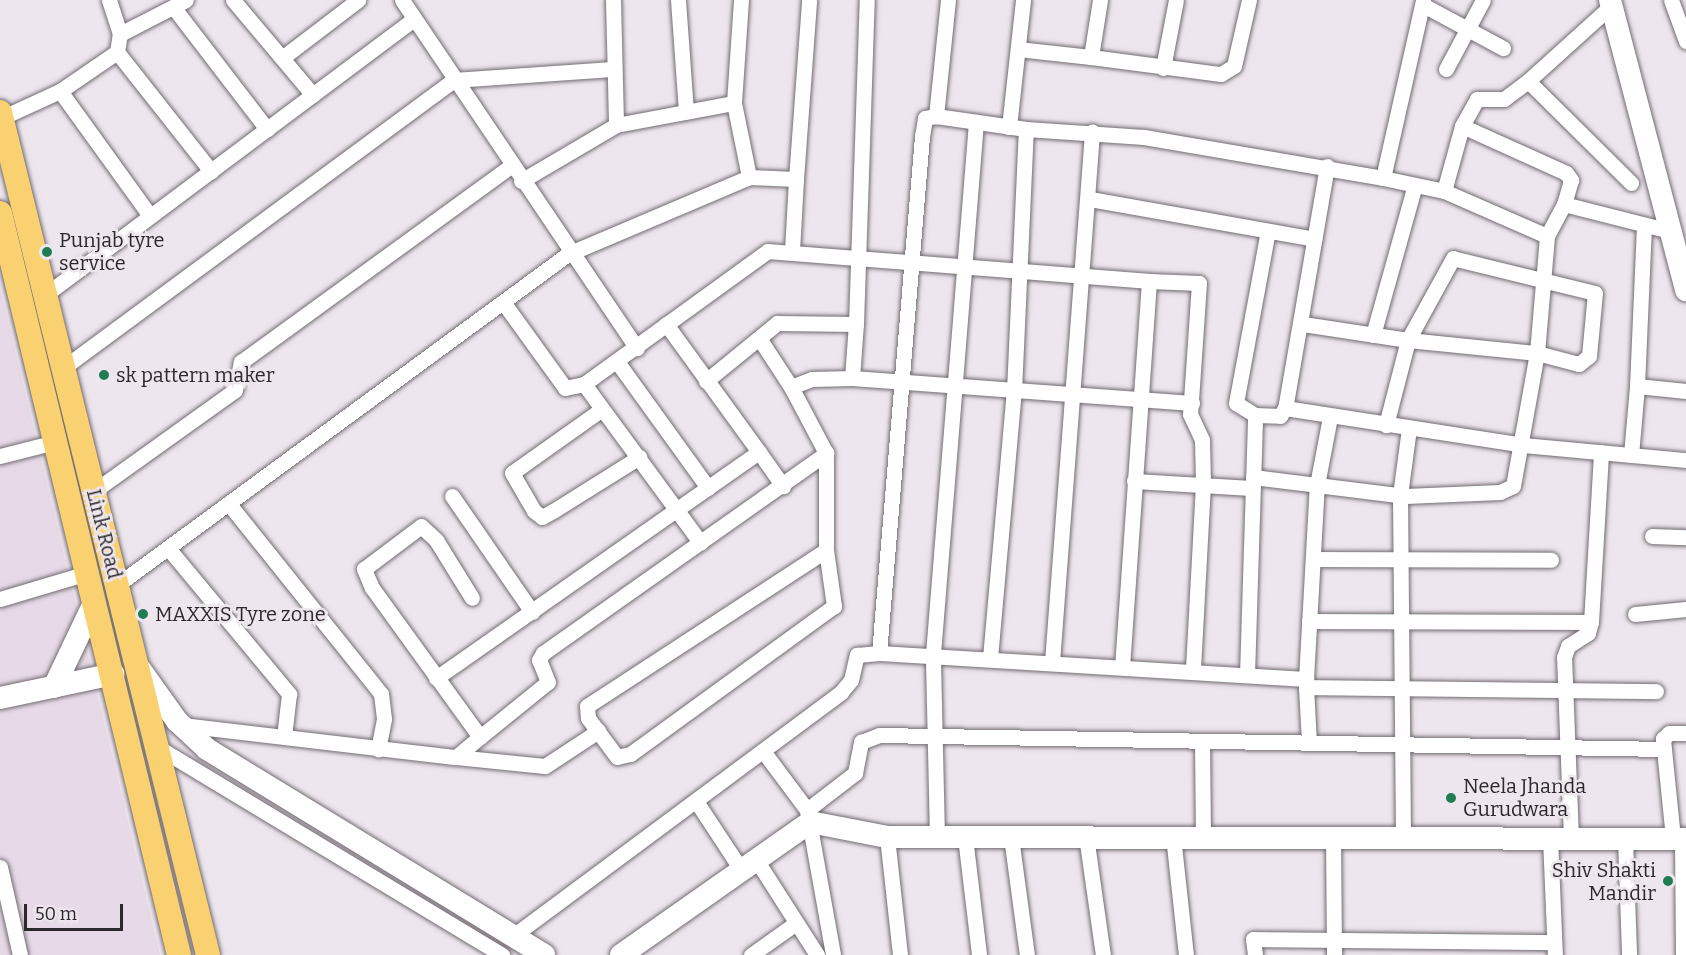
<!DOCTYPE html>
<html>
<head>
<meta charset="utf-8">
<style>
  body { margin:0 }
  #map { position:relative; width:1686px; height:955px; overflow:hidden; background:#eee6ee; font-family:Bitter,serif }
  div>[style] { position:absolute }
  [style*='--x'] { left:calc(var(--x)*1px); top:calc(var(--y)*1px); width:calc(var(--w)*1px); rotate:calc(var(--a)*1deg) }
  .built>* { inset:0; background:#e7d9e7 }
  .roads { filter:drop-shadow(0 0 2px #726b72) drop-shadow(0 0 2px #726b72) }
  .street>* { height:15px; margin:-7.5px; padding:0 7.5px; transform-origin:7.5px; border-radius:7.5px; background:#fff }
  .secondary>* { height:22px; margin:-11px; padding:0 11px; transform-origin:11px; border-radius:11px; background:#fff }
  .primary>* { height:24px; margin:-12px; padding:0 12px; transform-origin:12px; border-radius:12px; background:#fad170 }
  .dots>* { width:16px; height:16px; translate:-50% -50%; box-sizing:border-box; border:3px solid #eee6ee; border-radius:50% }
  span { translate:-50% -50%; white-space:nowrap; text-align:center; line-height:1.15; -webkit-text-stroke:5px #eee6ee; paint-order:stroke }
  .poi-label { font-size:20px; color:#2c292c }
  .left { translate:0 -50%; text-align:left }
  .right { translate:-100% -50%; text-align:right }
  .street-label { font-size:20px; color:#2c292c }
  .scale { position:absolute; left:24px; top:904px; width:99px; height:27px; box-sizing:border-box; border:3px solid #2c292c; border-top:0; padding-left:8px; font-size:18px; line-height:21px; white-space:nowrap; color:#2c292c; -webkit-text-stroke:4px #eee6ee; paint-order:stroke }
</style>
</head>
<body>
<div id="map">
  <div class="built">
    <div style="clip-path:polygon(0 288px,160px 955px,0 955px)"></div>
  </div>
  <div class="roads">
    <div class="street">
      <div style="--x:109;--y:0;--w:36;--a:72"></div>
      <div style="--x:233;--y:0;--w:124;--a:49.9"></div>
      <div style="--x:402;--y:0;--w:420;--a:56"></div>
      <div style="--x:613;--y:0;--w:125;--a:88.6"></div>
      <div style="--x:678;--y:0;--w:112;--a:85.9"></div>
      <div style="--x:741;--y:0;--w:103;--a:93.9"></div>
      <div style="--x:734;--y:103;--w:76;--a:78.5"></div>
      <div style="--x:948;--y:0;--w:117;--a:95.9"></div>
      <div style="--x:936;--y:116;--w:11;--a:170"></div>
      <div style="--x:925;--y:118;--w:18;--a:99"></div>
      <div style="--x:922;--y:136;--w:519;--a:94.75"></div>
      <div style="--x:879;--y:653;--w:428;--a:3.5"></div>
      <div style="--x:1306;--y:679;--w:194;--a:-86.8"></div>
      <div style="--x:1317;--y:485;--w:89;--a:7.1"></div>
      <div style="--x:1405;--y:496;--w:95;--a:-2.4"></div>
      <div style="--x:1500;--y:492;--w:14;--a:-25"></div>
      <div style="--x:1513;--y:486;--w:135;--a:-79.8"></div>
      <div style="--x:1537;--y:353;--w:117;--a:-85.1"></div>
      <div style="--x:1547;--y:236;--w:36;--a:-62"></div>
      <div style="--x:1564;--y:204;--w:109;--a:14.3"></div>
      <div style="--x:1100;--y:0;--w:58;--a:99"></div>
      <div style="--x:1091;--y:57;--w:131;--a:7.5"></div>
      <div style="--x:1221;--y:74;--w:15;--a:-32"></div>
      <div style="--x:1234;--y:66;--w:68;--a:-77.2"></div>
      <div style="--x:1671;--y:0;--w:44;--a:69.9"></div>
      <div style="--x:1423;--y:5;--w:91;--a:28.3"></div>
      <div style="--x:1612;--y:5;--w:113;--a:137.9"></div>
      <div style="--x:1528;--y:81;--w:145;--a:44.7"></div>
      <div style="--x:174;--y:8;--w:153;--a:52.5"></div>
      <div style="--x:1018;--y:49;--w:73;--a:6.3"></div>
      <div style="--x:117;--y:52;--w:152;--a:51.7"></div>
      <div style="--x:282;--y:58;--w:96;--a:-37.3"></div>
      <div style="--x:1163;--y:68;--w:69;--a:-79.2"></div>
      <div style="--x:1446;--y:69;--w:78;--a:-61.8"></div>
      <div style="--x:60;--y:91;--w:154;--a:54.2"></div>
      <div style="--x:936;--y:116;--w:91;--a:8.2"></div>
      <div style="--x:1026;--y:129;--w:118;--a:3.9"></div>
      <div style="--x:1144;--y:137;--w:242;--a:9.7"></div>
      <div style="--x:1383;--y:178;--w:182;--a:-77.3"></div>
      <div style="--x:1;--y:118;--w:65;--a:-24.6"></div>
      <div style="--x:60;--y:91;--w:69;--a:-34.4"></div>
      <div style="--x:117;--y:52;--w:18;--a:-81"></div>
      <div style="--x:120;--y:34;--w:74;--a:-27.3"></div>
      <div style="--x:1462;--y:126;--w:31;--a:-61"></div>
      <div style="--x:1477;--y:99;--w:27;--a:0"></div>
      <div style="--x:1504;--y:99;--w:30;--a:-37"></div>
      <div style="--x:1009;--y:127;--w:128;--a:-83.7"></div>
      <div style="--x:1327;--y:166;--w:246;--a:99.8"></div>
      <div style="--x:1285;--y:408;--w:241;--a:8.8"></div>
      <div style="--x:1523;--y:445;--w:164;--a:5.3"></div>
      <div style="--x:1383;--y:178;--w:62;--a:12"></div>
      <div style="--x:1444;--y:191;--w:112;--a:23.6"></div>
      <div style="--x:521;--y:181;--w:110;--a:-30.5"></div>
      <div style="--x:616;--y:125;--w:120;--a:-10.6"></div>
      <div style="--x:1444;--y:191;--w:67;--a:-74.5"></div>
      <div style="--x:1462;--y:126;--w:114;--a:24.3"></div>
      <div style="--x:1566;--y:173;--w:9;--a:54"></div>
      <div style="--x:1571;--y:180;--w:25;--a:106"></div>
      <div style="--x:1090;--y:199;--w:228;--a:10.1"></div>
      <div style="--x:792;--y:251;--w:72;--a:-86.8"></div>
      <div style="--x:1149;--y:281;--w:50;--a:2.3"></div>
      <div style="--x:1199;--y:283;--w:131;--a:93.9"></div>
      <div style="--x:1190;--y:414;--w:29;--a:65"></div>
      <div style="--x:1202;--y:440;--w:44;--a:88.7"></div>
      <div style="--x:1203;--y:484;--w:187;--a:93.1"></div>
      <div style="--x:45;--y:295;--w:461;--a:-36.8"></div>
      <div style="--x:503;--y:302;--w:106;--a:54.2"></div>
      <div style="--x:565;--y:388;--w:19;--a:-12"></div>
      <div style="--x:584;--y:384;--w:197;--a:53.7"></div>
      <div style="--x:1303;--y:324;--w:106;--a:8.7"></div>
      <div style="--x:1408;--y:340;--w:130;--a:5.8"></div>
      <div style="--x:1537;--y:353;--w:43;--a:14.7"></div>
      <div style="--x:1579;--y:364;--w:13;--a:-39"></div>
      <div style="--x:1589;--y:356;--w:63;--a:-84.6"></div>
      <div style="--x:1595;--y:293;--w:146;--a:-166.2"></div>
      <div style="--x:1453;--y:258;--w:94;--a:118.8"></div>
      <div style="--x:1408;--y:340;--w:88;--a:104.5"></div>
      <div style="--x:1373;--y:335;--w:153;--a:-74.4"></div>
      <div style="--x:759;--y:338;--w:59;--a:56.9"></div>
      <div style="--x:791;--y:387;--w:22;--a:-21"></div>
      <div style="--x:812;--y:379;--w:40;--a:-1.4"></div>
      <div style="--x:852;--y:378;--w:341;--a:4.2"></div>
      <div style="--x:618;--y:363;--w:154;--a:54.2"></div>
      <div style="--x:63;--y:368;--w:486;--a:-36.4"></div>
      <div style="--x:454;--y:80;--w:158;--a:-4"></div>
      <div style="--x:852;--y:378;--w:54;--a:-85.8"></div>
      <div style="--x:706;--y:381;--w:92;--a:-39.2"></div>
      <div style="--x:777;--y:323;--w:79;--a:0.7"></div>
      <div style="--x:856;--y:324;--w:324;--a:-88.1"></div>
      <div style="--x:584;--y:384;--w:227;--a:-35.9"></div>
      <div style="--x:768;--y:251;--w:382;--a:4.5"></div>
      <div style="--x:1149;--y:281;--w:387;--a:94"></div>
      <div style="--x:1637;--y:386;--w:159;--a:-87.5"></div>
      <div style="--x:791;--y:387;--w:75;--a:62.1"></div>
      <div style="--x:826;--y:453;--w:97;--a:90"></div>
      <div style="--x:826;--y:550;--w:57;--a:81.9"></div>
      <div style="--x:834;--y:606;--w:252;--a:144"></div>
      <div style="--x:630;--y:754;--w:13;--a:167"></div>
      <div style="--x:617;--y:757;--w:49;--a:-126.6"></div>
      <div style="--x:588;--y:718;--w:12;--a:-95"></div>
      <div style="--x:587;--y:706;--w:285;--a:-33.1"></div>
      <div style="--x:602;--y:409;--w:110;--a:144.6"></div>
      <div style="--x:512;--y:473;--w:44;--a:59.9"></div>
      <div style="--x:534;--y:511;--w:10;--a:37"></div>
      <div style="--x:542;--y:517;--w:13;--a:-29"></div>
      <div style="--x:553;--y:511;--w:102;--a:-32.1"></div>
      <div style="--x:1255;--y:415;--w:22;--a:-148"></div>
      <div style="--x:1236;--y:403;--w:175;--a:-79.5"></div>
      <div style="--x:759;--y:452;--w:42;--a:54.8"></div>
      <div style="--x:1631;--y:455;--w:69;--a:-85"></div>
      <div style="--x:1637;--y:386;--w:49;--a:5.8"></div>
      <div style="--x:0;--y:456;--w:57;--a:-14.3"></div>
      <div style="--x:1253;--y:477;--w:64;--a:7.1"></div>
      <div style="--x:1317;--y:485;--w:69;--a:-79.2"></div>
      <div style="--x:1134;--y:481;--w:118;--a:3.4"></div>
      <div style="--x:94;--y:491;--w:173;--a:-35.6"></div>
      <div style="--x:235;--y:390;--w:29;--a:-78"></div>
      <div style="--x:241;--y:362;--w:334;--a:-36"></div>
      <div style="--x:452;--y:496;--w:141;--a:55.4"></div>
      <div style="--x:229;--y:504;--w:243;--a:51.3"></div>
      <div style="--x:381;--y:694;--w:25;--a:83"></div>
      <div style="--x:384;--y:719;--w:31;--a:101"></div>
      <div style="--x:1652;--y:536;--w:34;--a:2"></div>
      <div style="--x:168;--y:548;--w:190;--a:50.3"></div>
      <div style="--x:289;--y:694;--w:43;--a:96.6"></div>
      <div style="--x:1313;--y:559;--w:238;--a:0.2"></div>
      <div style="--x:117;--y:585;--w:559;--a:-36.28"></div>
      <div style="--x:568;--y:254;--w:197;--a:-23"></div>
      <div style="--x:749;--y:177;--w:47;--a:2.4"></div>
      <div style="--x:796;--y:179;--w:179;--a:-85.8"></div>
      <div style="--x:0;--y:599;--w:91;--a:-16.6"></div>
      <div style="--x:1635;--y:614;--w:51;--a:-5.6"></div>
      <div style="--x:1309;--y:621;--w:282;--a:0.2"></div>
      <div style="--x:990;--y:658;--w:268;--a:-84.9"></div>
      <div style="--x:1014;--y:391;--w:262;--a:-87.4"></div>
      <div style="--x:1052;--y:662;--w:532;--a:-85.68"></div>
      <div style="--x:1247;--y:675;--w:260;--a:-88.2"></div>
      <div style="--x:1255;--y:415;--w:25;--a:2"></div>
      <div style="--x:1280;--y:416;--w:9;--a:-58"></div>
      <div style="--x:436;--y:678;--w:394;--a:-35"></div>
      <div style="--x:759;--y:452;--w:158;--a:-126"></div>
      <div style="--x:1306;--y:679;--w:8;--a:90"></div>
      <div style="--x:1306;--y:687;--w:350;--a:0.7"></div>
      <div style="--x:1306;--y:687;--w:56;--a:86.9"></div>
      <div style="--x:182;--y:725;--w:276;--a:6.7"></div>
      <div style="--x:456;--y:757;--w:31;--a:-40"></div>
      <div style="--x:480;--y:737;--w:184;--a:-125.9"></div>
      <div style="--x:372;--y:588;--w:21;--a:-113"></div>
      <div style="--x:364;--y:569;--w:71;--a:-37"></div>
      <div style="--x:421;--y:526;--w:21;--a:43"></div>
      <div style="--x:436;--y:540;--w:68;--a:58.2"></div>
      <div style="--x:480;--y:737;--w:87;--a:-39"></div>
      <div style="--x:548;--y:682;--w:24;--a:-112"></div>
      <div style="--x:539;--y:660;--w:8;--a:-60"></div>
      <div style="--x:543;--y:653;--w:347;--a:-35.2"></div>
      <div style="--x:1202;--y:742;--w:94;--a:89.4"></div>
      <div style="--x:159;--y:748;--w:401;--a:31.1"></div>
      <div style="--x:763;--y:751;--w:74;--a:53.3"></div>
      <div style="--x:807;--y:810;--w:147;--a:79.8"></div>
      <div style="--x:456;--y:757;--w:89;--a:5.8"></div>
      <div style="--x:545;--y:766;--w:64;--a:-33.4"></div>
      <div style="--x:696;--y:801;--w:84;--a:56.7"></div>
      <div style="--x:807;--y:810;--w:61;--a:-37.6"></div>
      <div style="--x:855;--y:773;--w:32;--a:-79"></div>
      <div style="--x:861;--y:742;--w:19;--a:-21"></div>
      <div style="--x:879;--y:735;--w:785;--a:1.02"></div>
      <div style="--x:1086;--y:836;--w:120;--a:81.9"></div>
      <div style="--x:1173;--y:836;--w:120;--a:83.8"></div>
      <div style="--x:887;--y:837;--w:119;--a:83.7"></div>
      <div style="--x:937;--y:837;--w:183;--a:-91.3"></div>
      <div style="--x:933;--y:654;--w:534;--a:-85.38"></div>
      <div style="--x:965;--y:837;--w:119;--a:83.2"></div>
      <div style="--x:1011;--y:837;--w:119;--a:82.3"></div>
      <div style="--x:1333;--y:837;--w:118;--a:89.5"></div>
      <div style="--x:1403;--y:837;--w:342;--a:-90.5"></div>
      <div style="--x:1400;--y:495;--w:68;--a:-82.3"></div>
      <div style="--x:1550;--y:838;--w:117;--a:87.6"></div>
      <div style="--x:1571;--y:838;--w:181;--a:-92.2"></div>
      <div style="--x:1564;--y:657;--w:12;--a:-70"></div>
      <div style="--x:1568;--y:646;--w:24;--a:-33"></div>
      <div style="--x:1588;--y:633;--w:11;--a:-75"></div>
      <div style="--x:1591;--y:622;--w:170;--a:-86.6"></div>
      <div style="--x:1625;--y:838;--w:117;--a:88"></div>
      <div style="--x:1673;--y:838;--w:100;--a:-95.8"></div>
      <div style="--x:1663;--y:739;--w:8;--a:-45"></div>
      <div style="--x:1669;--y:733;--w:17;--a:0"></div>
      <div style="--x:1682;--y:838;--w:117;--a:89.5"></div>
      <div style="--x:757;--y:861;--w:112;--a:57.4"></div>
      <div style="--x:0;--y:867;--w:90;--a:77.2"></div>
      <div style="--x:513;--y:936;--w:409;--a:-36.6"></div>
      <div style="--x:841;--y:692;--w:16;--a:-50"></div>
      <div style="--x:851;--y:680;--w:26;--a:-77"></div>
      <div style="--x:857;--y:655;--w:22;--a:-5"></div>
      <div style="--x:751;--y:955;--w:55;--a:-35.4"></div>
      <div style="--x:1255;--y:955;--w:16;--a:-97"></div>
      <div style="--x:1253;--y:939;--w:301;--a:0.6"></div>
    </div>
    <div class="secondary">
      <div style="--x:1610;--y:0;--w:300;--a:75.3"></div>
      <div style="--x:140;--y:669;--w:64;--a:54.6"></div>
      <div style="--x:177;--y:721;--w:41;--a:43"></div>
      <div style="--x:207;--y:749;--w:395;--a:31.4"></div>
      <div style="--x:54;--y:687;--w:93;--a:-64.5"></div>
      <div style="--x:0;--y:698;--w:116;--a:-11.9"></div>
      <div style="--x:621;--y:955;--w:231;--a:-35.1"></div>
      <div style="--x:810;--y:822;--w:78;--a:11"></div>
      <div style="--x:887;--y:837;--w:799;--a:0.14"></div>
    </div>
    <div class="primary">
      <div style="--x:0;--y:112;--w:868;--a:76.14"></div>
      <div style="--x:0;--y:213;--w:763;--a:76.44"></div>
    </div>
  </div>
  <div class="dots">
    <div style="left:47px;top:252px;background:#207d53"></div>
    <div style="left:104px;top:375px;background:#207d53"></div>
    <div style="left:143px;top:614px;background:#207d53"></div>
    <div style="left:1451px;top:798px;background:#207d53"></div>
    <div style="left:1668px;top:881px;background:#207d53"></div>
  </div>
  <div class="poi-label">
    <span class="left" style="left:59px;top:252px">Punjab tyre<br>service</span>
    <span class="left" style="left:116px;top:375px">sk pattern maker</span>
    <span class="left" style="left:155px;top:614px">MAXXIS Tyre zone</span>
    <span class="left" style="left:1463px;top:798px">Neela Jhanda<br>Gurudwara</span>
    <span class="right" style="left:1656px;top:882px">Shiv Shakti<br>Mandir</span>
  </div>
  <div class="street-label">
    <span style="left:104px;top:534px;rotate:76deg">Link Road</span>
  </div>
  <div class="scale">50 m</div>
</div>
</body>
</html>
